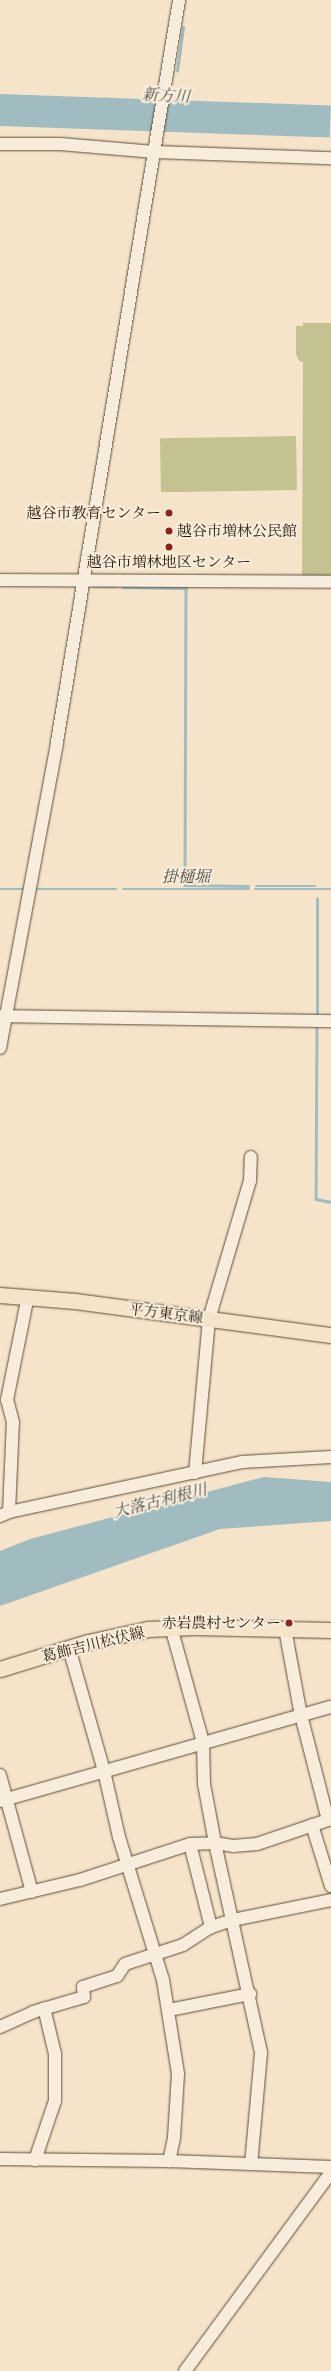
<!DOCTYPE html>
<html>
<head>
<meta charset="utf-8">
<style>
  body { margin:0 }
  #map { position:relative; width:331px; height:2371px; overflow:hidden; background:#f5e4c9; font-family:"EB Garamond","Noto Serif JP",serif }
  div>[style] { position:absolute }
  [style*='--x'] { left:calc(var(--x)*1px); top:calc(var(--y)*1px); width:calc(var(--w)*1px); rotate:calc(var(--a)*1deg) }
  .green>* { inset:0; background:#c4c291; transform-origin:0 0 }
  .water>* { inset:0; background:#a1bcc0; transform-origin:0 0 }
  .stream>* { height:2.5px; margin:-1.25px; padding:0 1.25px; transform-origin:1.25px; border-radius:1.25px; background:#a1bcc0 }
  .roads { filter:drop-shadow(0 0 1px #5c4d38) drop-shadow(0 0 1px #5c4d38) }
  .minor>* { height:12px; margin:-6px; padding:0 6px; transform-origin:6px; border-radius:6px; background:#f8eddc }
  .major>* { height:15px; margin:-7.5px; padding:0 7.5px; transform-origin:7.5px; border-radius:7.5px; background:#f5e4c9 }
  .dots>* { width:11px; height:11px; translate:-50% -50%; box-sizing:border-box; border:2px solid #f8eddc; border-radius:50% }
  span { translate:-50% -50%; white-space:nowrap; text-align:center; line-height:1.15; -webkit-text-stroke:4px #f8eddc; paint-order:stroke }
  .poi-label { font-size:15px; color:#291b08 }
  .right { translate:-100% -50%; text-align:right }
  .left { translate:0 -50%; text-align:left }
  .street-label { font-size:15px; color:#291b08 }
  .water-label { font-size:16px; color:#535348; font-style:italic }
</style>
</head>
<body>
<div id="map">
  <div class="green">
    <div style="clip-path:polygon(303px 323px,331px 323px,331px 579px,302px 579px,303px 362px,299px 361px,296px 354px,296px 326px,303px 326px)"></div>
    <div style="left:296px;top:436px;width:54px;height:136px;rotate:89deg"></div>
  </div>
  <div class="water">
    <div style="left:0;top:94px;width:331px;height:32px;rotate:2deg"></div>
    <div style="clip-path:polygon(264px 1477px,331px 1482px,331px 1521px,220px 1529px,0 1606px,0 1551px,30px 1539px)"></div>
  </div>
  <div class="stream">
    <div style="--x:177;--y:71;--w:44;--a:-82.2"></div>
    <div style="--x:94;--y:587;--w:23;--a:0"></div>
    <div style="--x:123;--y:587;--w:63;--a:0.9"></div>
    <div style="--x:186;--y:588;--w:297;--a:90.2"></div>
    <div style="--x:185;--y:885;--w:63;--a:0.9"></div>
    <div style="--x:256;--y:886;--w:59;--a:0"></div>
    <div style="--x:0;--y:889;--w:23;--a:0"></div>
    <div style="--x:37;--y:889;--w:79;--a:0"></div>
    <div style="--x:123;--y:889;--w:126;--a:0"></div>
    <div style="--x:255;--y:889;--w:76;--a:0"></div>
    <div style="--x:317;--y:1015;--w:116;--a:-90"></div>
    <div style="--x:317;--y:1026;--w:173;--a:90.3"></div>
    <div style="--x:316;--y:1199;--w:15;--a:11"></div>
  </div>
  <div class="roads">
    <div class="minor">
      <div style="--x:0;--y:144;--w:60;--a:0"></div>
      <div style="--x:60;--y:144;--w:95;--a:4.8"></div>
      <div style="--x:155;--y:152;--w:176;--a:2"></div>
      <div style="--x:0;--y:580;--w:331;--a:0.3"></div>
      <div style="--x:0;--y:1016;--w:331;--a:0.9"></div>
      <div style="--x:0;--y:1048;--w:311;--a:-79.4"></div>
      <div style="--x:57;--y:742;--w:752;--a:-80.66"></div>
      <div style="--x:195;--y:1473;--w:155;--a:-84.8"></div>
      <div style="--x:209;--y:1319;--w:144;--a:-73.5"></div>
      <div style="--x:250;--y:1181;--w:24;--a:-88"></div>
      <div style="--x:9;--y:1512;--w:90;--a:-87.5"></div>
      <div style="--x:13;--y:1422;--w:23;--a:-105"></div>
      <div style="--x:7;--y:1400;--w:106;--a:-78.6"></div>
      <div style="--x:0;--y:1516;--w:10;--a:-24"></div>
      <div style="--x:9;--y:1512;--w:238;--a:-12.1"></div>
      <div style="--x:242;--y:1462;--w:89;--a:-3.2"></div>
      <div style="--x:171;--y:1627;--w:119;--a:74.5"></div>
      <div style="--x:203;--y:1742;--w:42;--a:88.6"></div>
      <div style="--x:204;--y:1784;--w:60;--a:79.4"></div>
      <div style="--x:215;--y:1843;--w:215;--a:77.6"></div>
      <div style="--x:261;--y:2053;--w:111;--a:95.1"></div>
      <div style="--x:285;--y:1629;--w:87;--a:79.5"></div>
      <div style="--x:301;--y:1715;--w:108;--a:75.6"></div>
      <div style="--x:69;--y:1648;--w:128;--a:74.1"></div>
      <div style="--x:104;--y:1771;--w:68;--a:77.2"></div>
      <div style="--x:119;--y:1837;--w:150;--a:72.9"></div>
      <div style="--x:163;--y:1980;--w:95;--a:80.9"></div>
      <div style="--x:178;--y:2074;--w:64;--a:93.6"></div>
      <div style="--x:174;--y:2138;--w:24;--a:102"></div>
      <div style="--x:0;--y:1775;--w:121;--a:74.7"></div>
      <div style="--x:0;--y:1801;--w:344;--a:-15.9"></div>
      <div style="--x:312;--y:1825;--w:64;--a:72.7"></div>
      <div style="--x:190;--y:1844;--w:86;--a:75.8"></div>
      <div style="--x:0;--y:1899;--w:82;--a:-13.4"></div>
      <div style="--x:80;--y:1880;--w:116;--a:-18.1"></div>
      <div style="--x:190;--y:1844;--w:25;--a:-2"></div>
      <div style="--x:215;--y:1843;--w:18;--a:9"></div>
      <div style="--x:233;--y:1846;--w:24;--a:-5"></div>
      <div style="--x:257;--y:1844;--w:78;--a:-18.7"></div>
      <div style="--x:169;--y:2010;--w:83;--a:-11.2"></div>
      <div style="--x:0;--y:2027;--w:36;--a:-24"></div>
      <div style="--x:33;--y:2012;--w:53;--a:-16.4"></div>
      <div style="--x:84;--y:1997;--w:10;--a:-96"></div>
      <div style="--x:83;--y:1987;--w:36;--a:-18"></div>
      <div style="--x:117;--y:1976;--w:14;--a:-56"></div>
      <div style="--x:125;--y:1964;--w:61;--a:-18.1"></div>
      <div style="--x:183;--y:1945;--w:33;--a:-33"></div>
      <div style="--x:211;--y:1927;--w:23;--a:-18"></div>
      <div style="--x:233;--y:1920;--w:100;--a:-11.5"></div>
      <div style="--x:0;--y:2159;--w:169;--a:0.7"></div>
      <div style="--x:169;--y:2161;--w:162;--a:2.1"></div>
      <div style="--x:35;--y:2160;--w:62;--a:-71.3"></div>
      <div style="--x:55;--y:2101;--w:47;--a:-90"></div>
      <div style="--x:55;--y:2054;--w:47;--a:-103.4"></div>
      <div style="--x:185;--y:2371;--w:247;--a:-53.7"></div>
    </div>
    <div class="major">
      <div style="--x:0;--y:1295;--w:75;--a:4.6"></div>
      <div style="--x:75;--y:1301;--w:258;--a:7.6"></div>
      <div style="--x:0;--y:1669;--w:92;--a:-17.1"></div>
      <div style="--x:88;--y:1642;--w:61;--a:-12.2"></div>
      <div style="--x:148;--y:1629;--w:46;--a:-2.5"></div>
      <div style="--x:194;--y:1627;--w:137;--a:1.3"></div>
    </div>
  </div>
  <div class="dots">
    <div style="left:169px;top:513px;background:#8f2418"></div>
    <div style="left:169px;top:531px;background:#8f2418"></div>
    <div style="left:169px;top:547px;background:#8f2418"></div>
    <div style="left:289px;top:1623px;background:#8f2418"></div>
  </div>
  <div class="poi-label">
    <span class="right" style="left:161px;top:513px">越谷市教育センター</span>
    <span class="left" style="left:177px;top:531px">越谷市増林公民館</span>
    <span style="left:169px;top:562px">越谷市増林地区センター</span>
    <span class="right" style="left:281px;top:1623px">赤岩農村センター</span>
  </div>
  <div class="street-label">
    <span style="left:166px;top:1313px;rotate:7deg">平方東京線</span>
    <span style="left:93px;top:1644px;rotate:-14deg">葛飾吉川松伏線</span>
  </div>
  <div class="water-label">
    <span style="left:166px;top:96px;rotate:3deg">新方川</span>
    <span style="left:186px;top:877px">掛樋堀</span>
    <span style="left:160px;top:1501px;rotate:-14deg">大落古利根川</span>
  </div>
</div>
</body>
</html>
